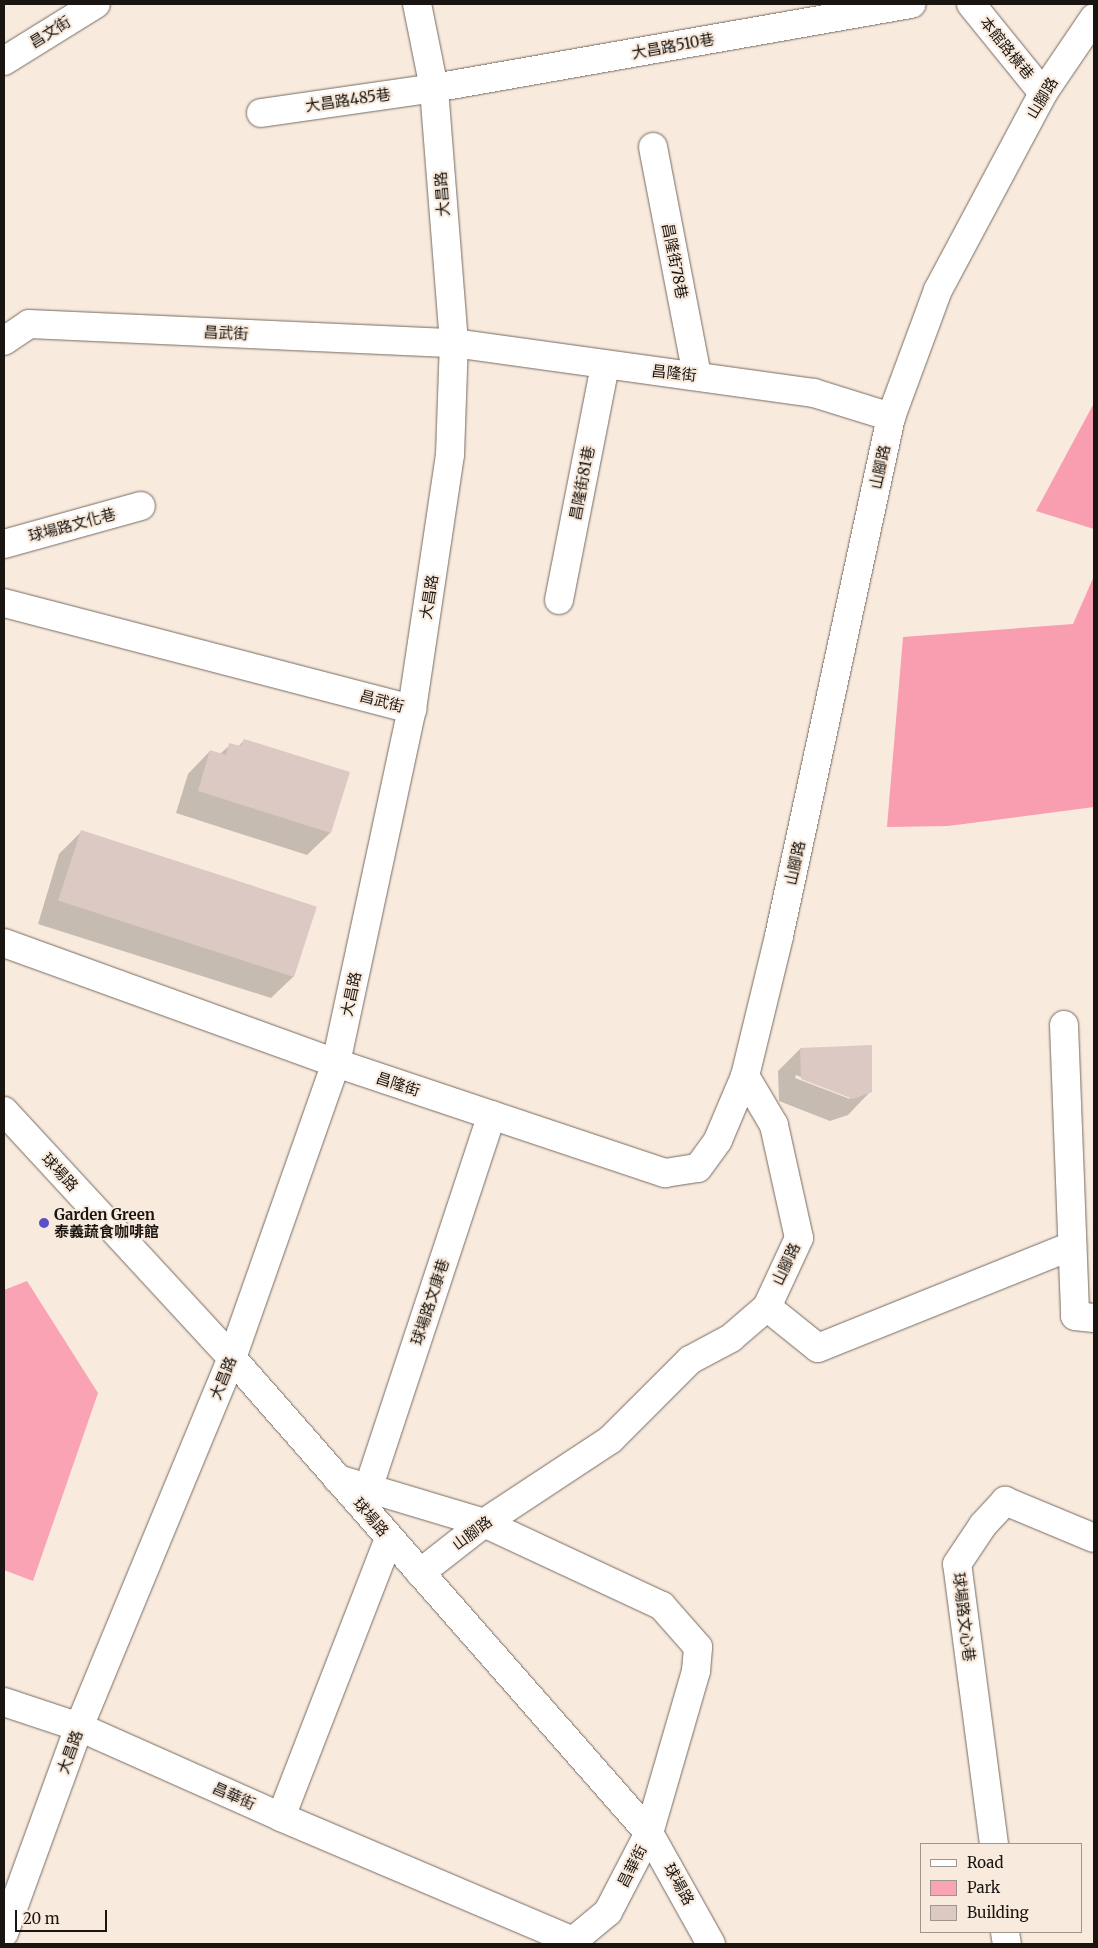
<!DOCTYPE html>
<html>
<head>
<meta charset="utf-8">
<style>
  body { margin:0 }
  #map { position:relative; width:1098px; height:1948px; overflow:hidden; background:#f8eadd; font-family:Merriweather,"Noto Sans TC",serif }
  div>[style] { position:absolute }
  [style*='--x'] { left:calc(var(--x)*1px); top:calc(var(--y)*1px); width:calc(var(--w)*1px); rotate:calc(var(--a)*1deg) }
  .green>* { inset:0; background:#f9a3b5 }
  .forest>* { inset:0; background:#f99eb1 }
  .shadow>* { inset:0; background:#0003 }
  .building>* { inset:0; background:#dcc9c4; transform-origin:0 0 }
  .roads { filter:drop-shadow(0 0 1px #776a60) drop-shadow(0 0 1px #776a60) }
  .minor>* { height:28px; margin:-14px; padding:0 14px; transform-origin:14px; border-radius:14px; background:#fff }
  .dots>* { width:14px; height:14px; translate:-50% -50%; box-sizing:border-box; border:2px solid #f8eadd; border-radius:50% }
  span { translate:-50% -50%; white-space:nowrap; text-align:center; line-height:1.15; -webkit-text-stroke:4px #f8eadd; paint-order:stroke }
  .street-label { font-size:15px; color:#1a1511 }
  .poi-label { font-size:15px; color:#1a1511; font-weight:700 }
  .left { translate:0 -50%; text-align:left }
  .frame { position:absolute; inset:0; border:5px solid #1a1511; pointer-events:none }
  .legend { position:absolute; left:920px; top:1843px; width:162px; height:90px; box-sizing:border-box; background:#f8eadd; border:1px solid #9f958b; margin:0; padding:6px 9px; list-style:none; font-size:15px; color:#1a1511 }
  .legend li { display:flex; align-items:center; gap:10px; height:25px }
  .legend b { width:25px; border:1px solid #9f958b }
  .scale { position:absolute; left:15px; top:1910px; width:92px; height:22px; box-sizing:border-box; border:2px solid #1a1511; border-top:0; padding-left:6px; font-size:15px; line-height:18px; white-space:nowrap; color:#1a1511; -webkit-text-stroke:4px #f8eadd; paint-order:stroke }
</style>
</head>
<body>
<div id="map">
  <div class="green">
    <div style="clip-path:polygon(27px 1281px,98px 1393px,33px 1581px,4px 1570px,4px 1290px)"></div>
  </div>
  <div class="forest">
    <div style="clip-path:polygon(1094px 403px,1094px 529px,1036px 511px)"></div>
    <div style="clip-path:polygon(1094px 576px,1094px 807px,948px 826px,887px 827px,903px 637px,1073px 624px)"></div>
  </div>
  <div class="shadow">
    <div style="clip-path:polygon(244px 740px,348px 773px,330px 833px,307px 855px,176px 813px,188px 774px,210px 751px,220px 754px,230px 745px,238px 747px)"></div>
    <div style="clip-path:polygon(82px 831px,294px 976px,271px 998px,38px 924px,59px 854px)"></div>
    <div style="clip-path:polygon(evenodd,800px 1049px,870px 1092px,848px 1115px,830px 1121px,779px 1101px,778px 1071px,800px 1049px,796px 1075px,850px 1096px,850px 1099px,795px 1078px,796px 1075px)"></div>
  </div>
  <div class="building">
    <div style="clip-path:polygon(244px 739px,350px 772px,331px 833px,198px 791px,210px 750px,226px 755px,229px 743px,241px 746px)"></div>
    <div style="left:81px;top:830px;width:248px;height:74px;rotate:18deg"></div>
    <div style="clip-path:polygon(872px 1045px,872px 1092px,853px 1099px,801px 1079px,800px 1048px)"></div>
  </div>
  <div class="roads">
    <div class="minor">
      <div style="--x:971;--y:4;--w:114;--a:51"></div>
      <div style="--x:4;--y:61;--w:108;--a:-31.8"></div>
      <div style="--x:261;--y:113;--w:175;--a:-8.2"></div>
      <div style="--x:434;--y:88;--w:485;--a:-10"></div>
      <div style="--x:653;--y:147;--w:232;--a:79.1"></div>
      <div style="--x:4;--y:341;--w:30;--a:-34"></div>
      <div style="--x:29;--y:324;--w:425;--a:2.6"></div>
      <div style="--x:454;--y:343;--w:363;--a:7.9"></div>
      <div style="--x:814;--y:393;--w:81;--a:17.3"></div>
      <div style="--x:4;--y:544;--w:142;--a:-15.5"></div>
      <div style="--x:559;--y:600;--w:238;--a:-78.9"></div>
      <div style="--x:4;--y:603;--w:422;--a:14.6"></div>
      <div style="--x:4;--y:943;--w:353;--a:19.9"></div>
      <div style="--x:336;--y:1063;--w:347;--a:18.5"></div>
      <div style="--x:665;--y:1173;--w:33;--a:-9"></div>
      <div style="--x:698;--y:1168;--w:34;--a:-54"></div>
      <div style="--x:718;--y:1140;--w:69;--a:-67.1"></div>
      <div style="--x:1064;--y:1025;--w:291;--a:87.8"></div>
      <div style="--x:1075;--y:1316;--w:19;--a:6"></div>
      <div style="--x:4;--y:1111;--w:336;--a:47.3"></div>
      <div style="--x:232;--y:1358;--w:632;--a:48.72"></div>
      <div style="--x:649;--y:1833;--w:127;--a:60.8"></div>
      <div style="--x:767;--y:1307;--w:65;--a:38.8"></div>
      <div style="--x:818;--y:1348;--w:274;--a:-21.9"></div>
      <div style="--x:368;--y:1489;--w:394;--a:-71.7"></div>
      <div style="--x:420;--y:1573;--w:81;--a:-38"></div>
      <div style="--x:484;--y:1523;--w:151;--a:-33.4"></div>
      <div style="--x:610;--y:1440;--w:113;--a:-45"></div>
      <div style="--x:690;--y:1360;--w:47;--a:-28.2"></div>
      <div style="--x:731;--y:1338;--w:48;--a:-40.7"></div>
      <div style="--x:767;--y:1307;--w:76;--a:-65.1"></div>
      <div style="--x:799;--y:1238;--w:116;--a:-102.5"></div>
      <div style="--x:774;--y:1125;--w:57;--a:-120.6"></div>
      <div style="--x:745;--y:1076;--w:144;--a:-76.3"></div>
      <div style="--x:779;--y:936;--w:531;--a:-77.82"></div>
      <div style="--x:891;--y:417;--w:135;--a:-69.7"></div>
      <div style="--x:938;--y:290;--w:223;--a:-61.9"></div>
      <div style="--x:1043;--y:93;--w:91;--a:-55.8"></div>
      <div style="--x:4;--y:1702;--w:79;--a:18.4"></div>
      <div style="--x:79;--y:1727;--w:221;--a:24"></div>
      <div style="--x:281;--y:1817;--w:317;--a:23"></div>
      <div style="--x:573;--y:1941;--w:45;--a:-39.6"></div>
      <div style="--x:608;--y:1912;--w:89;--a:-62.6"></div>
      <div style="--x:649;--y:1833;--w:169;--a:-73.8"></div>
      <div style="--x:696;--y:1671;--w:24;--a:-85"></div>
      <div style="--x:698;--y:1647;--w:55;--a:-131.3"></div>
      <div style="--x:662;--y:1606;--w:196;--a:-155"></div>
      <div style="--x:484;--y:1523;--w:153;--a:-163.3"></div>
      <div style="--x:281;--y:1817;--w:299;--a:-68.8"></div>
      <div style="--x:994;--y:1844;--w:282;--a:-97.5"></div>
      <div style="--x:957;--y:1564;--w:47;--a:-56.3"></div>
      <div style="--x:983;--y:1525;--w:33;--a:-47"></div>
      <div style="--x:1005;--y:1501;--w:96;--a:22.6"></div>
      <div style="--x:1005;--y:1932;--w:12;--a:81"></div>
      <div style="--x:4;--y:1933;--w:219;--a:-70"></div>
      <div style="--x:79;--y:1727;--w:399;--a:-67.5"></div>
      <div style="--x:232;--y:1358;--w:313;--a:-70.6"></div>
      <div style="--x:336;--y:1063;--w:362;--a:-77.9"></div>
      <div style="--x:412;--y:709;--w:257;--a:-81.5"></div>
      <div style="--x:450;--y:455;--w:112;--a:-88"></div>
      <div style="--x:454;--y:343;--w:256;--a:-94.5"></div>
      <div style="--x:434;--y:88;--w:86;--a:-101.4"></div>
    </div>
  </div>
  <div class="dots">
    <div style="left:44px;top:1223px;background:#5a51c9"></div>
  </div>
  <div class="street-label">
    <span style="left:50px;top:32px;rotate:-32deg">昌文街</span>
    <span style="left:673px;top:46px;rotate:-10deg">大昌路510巷</span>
    <span style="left:1007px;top:48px;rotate:51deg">本館路橫巷</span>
    <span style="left:1042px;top:98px;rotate:-59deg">山腳路</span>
    <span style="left:348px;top:100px;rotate:-8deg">大昌路485巷</span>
    <span style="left:442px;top:194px;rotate:-94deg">大昌路</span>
    <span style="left:675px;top:261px;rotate:79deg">昌隆街78巷</span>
    <span style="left:226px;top:333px;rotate:3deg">昌武街</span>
    <span style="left:674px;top:373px;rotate:6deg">昌隆街</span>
    <span style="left:880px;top:467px;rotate:-78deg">山腳路</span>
    <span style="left:582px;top:483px;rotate:-79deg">昌隆街81巷</span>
    <span style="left:72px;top:525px;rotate:-15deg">球場路文化巷</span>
    <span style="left:429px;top:597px;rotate:-81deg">大昌路</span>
    <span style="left:382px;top:701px;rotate:15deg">昌武街</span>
    <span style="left:795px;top:863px;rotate:-78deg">山腳路</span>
    <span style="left:351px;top:994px;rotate:-78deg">大昌路</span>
    <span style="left:398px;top:1084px;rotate:18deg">昌隆街</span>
    <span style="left:60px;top:1172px;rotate:47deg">球場路</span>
    <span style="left:786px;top:1264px;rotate:-65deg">山腳路</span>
    <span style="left:430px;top:1302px;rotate:-72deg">球場路文康巷</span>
    <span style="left:223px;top:1378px;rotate:-68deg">大昌路</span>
    <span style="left:371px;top:1517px;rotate:49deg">球場路</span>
    <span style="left:472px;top:1533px;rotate:-37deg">山腳路</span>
    <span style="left:964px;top:1617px;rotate:83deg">球場路文心巷</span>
    <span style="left:70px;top:1752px;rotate:-70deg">大昌路</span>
    <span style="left:234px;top:1796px;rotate:24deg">昌華街</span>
    <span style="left:632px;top:1866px;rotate:-63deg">昌華街</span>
    <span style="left:679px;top:1884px;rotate:61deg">球場路</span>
  </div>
  <div class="poi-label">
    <span class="left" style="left:54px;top:1223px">Garden Green<br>泰義蔬食咖啡館</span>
  </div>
  <div class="frame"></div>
  <ul class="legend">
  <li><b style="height:6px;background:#fff"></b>Road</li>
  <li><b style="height:14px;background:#f9a3b5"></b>Park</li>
  <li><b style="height:14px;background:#dcc9c4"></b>Building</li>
  </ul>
  <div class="scale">20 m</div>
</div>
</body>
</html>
